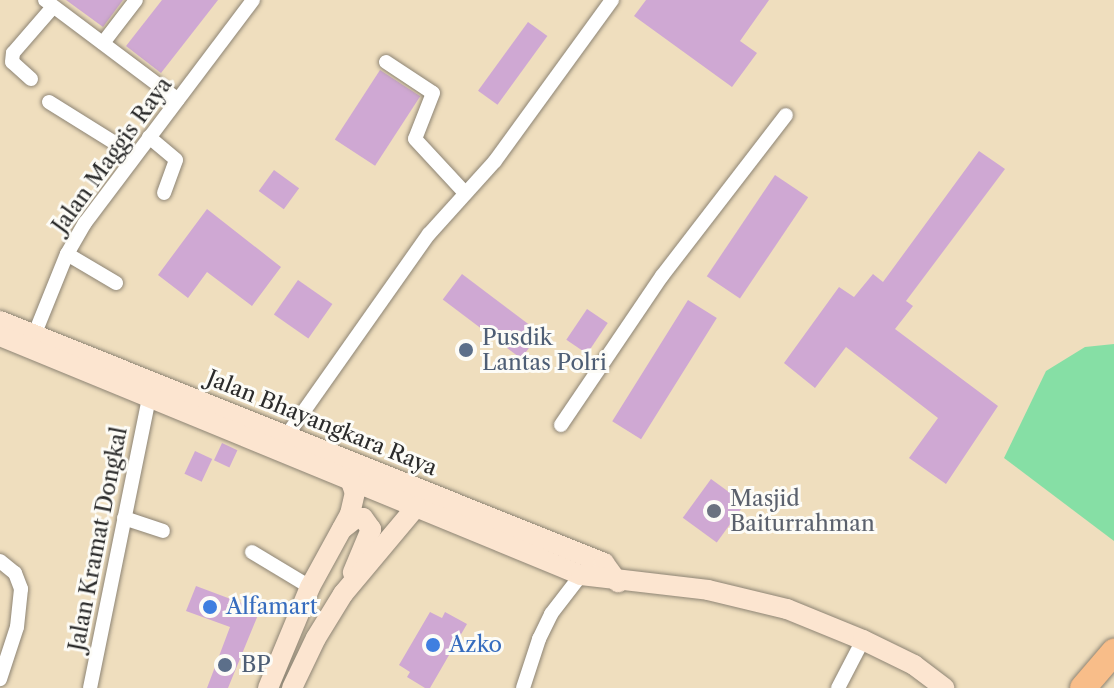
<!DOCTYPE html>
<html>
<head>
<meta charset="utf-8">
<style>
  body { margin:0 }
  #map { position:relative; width:1114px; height:688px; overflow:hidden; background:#efdebe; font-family:"Libre Caslon Text",serif }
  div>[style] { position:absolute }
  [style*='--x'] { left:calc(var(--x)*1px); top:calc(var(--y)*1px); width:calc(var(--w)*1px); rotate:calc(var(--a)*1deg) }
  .green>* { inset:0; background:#86dfa5 }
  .building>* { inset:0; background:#cfa8d3; transform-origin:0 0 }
  .roads { filter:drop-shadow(0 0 2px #8d8474) drop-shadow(0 0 2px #8d8474) }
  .street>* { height:14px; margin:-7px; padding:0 7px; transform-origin:7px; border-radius:7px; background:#fff }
  .secondary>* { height:20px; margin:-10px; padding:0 10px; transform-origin:10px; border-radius:10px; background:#fce5d0 }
  .highway>* { height:26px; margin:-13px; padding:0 13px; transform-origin:13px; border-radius:13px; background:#f8bd89 }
  .dots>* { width:22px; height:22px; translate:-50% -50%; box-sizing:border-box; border:4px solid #fdfcf7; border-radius:50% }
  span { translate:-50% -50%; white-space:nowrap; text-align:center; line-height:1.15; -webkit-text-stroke:6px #fdfcf7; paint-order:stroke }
  .street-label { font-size:22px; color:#2b2b2b }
  .service-label { font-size:22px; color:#4e5e75 }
  .left { translate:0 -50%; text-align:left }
  .worship-label { font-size:22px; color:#5b616d }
  .shop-label { font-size:22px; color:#366cbe }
</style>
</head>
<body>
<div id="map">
  <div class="green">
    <div style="clip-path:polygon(1114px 344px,1114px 541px,1004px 458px,1046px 371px,1085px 347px)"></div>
  </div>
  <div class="building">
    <div style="clip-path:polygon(66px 0,123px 0,103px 27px)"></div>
    <div style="clip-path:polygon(162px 0,218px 0,161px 73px,126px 46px)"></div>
    <div style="clip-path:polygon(646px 0,769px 0,740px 41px,757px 53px,732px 87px,634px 16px)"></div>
    <div style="left:528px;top:22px;width:24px;height:85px;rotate:36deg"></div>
    <div style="left:380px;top:70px;width:48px;height:83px;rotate:33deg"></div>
    <div style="clip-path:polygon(979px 151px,1005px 169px,906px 301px,913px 306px,895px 329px,998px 406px,946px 484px,909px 458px,938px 418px,846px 347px,815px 388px,784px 363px,839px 287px,854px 297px,873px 274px,883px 282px)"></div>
    <div style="left:274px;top:170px;width:31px;height:26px;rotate:36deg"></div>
    <div style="left:775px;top:175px;width:40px;height:122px;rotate:34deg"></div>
    <div style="clip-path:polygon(207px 209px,281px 267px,252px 306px,207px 272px,188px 298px,158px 275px)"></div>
    <div style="left:462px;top:274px;width:98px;height:32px;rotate:37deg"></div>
    <div style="left:298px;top:280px;width:42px;height:42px;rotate:35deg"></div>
    <div style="left:688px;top:300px;width:34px;height:143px;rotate:32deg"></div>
    <div style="left:587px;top:309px;width:25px;height:37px;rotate:34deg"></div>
    <div style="left:222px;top:443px;width:17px;height:19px;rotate:25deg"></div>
    <div style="left:195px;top:451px;width:19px;height:25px;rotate:25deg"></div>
    <div style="left:711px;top:479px;width:42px;height:48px;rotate:36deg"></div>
    <div style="clip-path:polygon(196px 586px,260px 610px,228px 688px,207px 688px,230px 627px,186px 611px)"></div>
    <div style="clip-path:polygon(430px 612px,442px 618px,445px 612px,467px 624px,430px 688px,425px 688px,407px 677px,410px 672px,399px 665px)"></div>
  </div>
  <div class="roads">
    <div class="street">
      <div style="--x:45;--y:0;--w:166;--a:36.9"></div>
      <div style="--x:103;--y:43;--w:54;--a:-52.5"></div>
      <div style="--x:386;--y:62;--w:56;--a:33.4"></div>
      <div style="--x:433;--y:93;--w:49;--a:111.4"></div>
      <div style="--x:415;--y:139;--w:74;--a:47.2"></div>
      <div style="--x:31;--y:79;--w:25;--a:-138"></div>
      <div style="--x:12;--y:62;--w:9;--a:-84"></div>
      <div style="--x:13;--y:53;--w:61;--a:-49"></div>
      <div style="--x:49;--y:102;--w:100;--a:31.9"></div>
      <div style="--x:149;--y:137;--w:35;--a:40"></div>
      <div style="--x:176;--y:160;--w:35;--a:110"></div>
      <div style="--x:67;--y:254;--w:57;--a:30.6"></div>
      <div style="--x:31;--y:343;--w:96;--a:-68"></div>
      <div style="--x:67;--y:254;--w:36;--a:-60"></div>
      <div style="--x:85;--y:223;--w:279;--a:-53"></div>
      <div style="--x:561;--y:425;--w:180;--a:-55.9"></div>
      <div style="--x:662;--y:276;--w:203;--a:-52.4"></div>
      <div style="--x:287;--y:435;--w:246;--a:-54.8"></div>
      <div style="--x:429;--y:234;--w:98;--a:-47.9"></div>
      <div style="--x:495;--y:161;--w:199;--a:-54"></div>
      <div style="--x:124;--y:518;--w:41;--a:18.4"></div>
      <div style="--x:252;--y:552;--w:68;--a:31.1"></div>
      <div style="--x:0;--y:561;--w:19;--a:39"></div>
      <div style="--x:15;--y:573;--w:17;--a:69"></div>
      <div style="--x:21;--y:589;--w:38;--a:96"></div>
      <div style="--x:17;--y:627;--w:55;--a:108.1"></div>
      <div style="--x:90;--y:688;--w:296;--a:-78.5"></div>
      <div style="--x:523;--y:688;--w:52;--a:-71.9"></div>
      <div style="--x:539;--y:639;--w:28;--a:-64"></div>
      <div style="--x:551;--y:614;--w:49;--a:-52.4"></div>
      <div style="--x:838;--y:688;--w:54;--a:-62.5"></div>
    </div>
    <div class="secondary">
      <div style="--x:0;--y:321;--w:651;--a:21.83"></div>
      <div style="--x:604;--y:563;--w:24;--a:54"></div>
      <div style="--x:0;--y:336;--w:628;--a:22.36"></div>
      <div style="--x:581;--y:575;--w:128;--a:6.7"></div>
      <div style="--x:708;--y:590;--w:81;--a:13.5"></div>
      <div style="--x:787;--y:609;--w:82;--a:22.2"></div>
      <div style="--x:863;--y:640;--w:57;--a:26.1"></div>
      <div style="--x:914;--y:665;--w:38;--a:37"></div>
      <div style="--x:342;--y:529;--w:18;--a:-38"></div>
      <div style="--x:356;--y:518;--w:7;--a:0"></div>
      <div style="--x:363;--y:518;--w:14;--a:54"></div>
      <div style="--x:371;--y:529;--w:47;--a:112.7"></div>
      <div style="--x:268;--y:688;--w:109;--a:-67.4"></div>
      <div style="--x:310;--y:587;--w:83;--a:-61.3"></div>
      <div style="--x:350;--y:514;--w:22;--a:-77"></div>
      <div style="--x:355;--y:493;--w:15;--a:-110"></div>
      <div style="--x:292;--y:688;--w:55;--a:-64.4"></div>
      <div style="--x:316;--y:638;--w:52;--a:-58.5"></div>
      <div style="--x:343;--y:594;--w:114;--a:-50"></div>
    </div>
    <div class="highway">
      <div style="--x:1083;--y:688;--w:48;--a:-49.3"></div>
    </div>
  </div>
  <div class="dots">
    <div style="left:466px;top:350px;background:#5c6f8a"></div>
    <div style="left:714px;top:511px;background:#6b7280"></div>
    <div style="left:210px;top:607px;background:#3f7fe0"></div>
    <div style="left:433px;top:645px;background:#3f7fe0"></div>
    <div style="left:225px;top:665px;background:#5c6f8a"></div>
  </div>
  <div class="street-label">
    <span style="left:112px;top:155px;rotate:-54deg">Jalan Maggis Raya</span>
    <span style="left:322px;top:423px;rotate:22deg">Jalan Bhayangkara Raya</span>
    <span style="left:98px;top:539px;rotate:-79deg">Jalan Kramat Dongkal</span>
  </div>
  <div class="service-label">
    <span class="left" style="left:482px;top:350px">Pusdik<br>Lantas Polri</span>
    <span class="left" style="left:241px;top:665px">BP</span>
  </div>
  <div class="worship-label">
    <span class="left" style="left:730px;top:511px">Masjid<br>Baiturrahman</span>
  </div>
  <div class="shop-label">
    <span class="left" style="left:226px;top:607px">Alfamart</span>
    <span class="left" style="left:449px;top:645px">Azko</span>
  </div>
</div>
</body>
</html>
